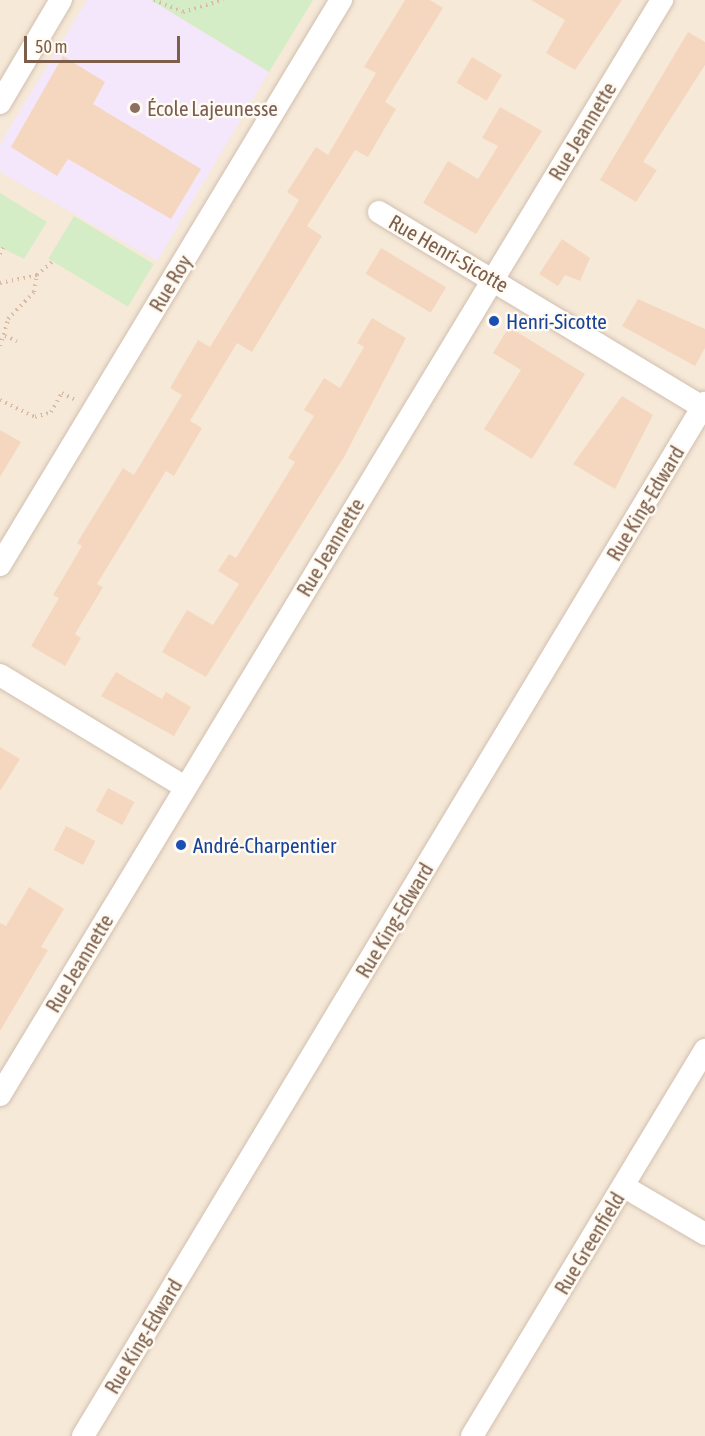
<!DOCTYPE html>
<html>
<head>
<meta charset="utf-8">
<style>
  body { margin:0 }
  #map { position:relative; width:705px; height:1436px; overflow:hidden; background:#fef7ea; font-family:"Asap Condensed",sans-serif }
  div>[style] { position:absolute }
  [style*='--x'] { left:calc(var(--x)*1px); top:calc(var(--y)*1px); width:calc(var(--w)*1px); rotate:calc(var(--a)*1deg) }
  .residential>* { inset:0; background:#f6e9d8; transform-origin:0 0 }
  .education>* { inset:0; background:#f4e6fb }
  .green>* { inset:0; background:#d5edc7; transform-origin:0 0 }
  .building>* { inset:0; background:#f5d7c0; transform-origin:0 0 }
  .path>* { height:4px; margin-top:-2px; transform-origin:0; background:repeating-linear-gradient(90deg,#dbbaa2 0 1.5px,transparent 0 6px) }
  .roads { filter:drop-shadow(0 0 2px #d2bfae) drop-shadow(0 0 2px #d2bfae) }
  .street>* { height:22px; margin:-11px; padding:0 11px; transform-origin:11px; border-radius:11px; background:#fff }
  .dots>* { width:16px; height:16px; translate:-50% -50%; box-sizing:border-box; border:3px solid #fffaf2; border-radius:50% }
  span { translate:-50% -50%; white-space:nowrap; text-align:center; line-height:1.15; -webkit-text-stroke:5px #fffaf2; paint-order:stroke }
  .education-label { font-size:21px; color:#785e54 }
  .left { translate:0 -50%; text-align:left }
  .street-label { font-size:21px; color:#7c5e4b }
  .transit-label { font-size:21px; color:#164399 }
  .scale { position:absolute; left:24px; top:36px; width:156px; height:27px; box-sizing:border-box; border:3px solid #7c5e4b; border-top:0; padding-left:8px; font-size:18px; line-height:21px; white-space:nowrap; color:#7c5e4b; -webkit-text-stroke:4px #fffaf2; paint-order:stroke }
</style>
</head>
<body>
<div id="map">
  <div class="residential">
    <div style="left:0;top:0;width:705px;height:1436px"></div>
  </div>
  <div class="education">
    <div style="clip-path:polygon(87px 0,151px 0,269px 72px,157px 261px,0 172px,0 144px)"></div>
  </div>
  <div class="green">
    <div style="clip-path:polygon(151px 0,313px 0,269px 72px)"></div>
    <div style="clip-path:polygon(0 193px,47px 222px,24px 259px,0 247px)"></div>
    <div style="left:74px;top:216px;width:93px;height:50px;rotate:31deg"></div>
  </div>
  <div class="building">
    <div style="clip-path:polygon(405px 0,430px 0,443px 8px,385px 102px,396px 109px,368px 157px,355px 150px,307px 226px,322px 236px,252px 352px,237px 343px,190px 421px,202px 428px,174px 476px,166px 471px,97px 584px,103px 587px,75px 634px,81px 638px,65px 666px,31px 646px,59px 598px,53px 595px,82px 546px,77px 543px,123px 468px,134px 475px,182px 395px,170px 388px,198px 340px,210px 347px,259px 267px,299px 200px,287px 192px,316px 147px,328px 155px,376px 73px,364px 67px)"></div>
    <div style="clip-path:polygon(531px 0,622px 0,575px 70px,546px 53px,565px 20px)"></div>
    <div style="clip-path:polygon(688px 32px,705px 42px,705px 65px,643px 162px,657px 170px,636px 202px,600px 180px)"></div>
    <div style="clip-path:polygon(63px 56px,105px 82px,93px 104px,201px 169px,171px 219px,68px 159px,57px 176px,11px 147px)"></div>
    <div style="left:472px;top:57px;width:35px;height:30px;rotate:31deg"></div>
    <div style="clip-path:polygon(500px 107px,542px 131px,476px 234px,423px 203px,448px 161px,478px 179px,498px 146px,482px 138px)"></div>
    <div style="clip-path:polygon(562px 239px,590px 258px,580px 281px,565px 275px,558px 286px,539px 274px)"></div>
    <div style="left:381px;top:248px;width:76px;height:30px;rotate:31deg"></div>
    <div style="clip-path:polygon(638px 299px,705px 329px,705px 348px,695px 366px,622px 326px)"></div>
    <div style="clip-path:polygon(372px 318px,406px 338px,344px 457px,206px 677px,162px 652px,187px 610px,213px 625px,239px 584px,218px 571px,229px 554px,236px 558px,295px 462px,288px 458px,314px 416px,304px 410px,324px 378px,340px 388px,364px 347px,357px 343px)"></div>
    <div style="clip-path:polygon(509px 327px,585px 374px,532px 459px,484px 429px,521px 370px,493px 353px)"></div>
    <div style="clip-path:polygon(622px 396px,653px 415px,615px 489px,573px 464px)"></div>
    <div style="clip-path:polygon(0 430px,21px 442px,0 477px)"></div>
    <div style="clip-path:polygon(116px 672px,162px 699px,166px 692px,191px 707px,174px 736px,101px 696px)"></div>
    <div style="clip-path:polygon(0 747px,20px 759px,0 791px)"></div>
    <div style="left:108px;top:788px;width:30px;height:26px;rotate:28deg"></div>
    <div style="left:66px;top:826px;width:33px;height:27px;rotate:27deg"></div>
    <div style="clip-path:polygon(29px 887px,64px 909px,41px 947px,48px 950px,0 1031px,0 923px,6px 926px)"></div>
  </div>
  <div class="path">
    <div style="--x:154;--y:0;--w:31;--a:22"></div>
    <div style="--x:183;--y:12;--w:42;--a:-16.7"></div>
    <div style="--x:0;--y:254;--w:7;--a:-63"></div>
    <div style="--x:0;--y:283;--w:38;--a:-12"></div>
    <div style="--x:5;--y:336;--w:13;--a:23"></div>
    <div style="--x:0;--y:346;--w:28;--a:-73"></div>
    <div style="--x:8;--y:319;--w:37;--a:-46"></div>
    <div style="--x:34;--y:292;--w:17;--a:-80"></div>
    <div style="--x:37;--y:275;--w:20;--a:-41"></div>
    <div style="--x:0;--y:400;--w:39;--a:26"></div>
    <div style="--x:35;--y:417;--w:17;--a:-17"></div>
    <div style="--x:51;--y:412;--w:22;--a:-60"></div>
    <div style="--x:62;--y:393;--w:15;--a:28"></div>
  </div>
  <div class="roads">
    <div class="street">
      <div style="--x:0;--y:103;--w:120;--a:-59.4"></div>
      <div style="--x:379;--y:212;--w:381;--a:31.1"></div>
      <div style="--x:0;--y:565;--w:660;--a:-58.89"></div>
      <div style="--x:0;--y:675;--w:216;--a:31.2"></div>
      <div style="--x:0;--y:1095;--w:1280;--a:-58.84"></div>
      <div style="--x:623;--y:1186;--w:95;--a:30.3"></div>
      <div style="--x:83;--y:1436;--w:1206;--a:-58.95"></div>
      <div style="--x:472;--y:1436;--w:451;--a:-58.9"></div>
    </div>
  </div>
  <div class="dots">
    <div style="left:135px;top:108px;background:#8d6e63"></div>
    <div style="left:494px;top:321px;background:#1a4fb4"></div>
    <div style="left:181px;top:845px;background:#1a4fb4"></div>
  </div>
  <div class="education-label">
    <span class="left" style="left:147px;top:108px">École Lajeunesse</span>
  </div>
  <div class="street-label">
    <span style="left:582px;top:131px;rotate:-59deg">Rue Jeannette</span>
    <span style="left:449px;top:253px;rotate:30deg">Rue Henri-Sicotte</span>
    <span style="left:170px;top:283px;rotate:-59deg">Rue Roy</span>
    <span style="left:645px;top:503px;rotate:-59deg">Rue King-Edward</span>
    <span style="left:330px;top:547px;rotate:-59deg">Rue Jeannette</span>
    <span style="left:394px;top:920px;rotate:-59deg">Rue King-Edward</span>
    <span style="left:79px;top:963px;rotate:-59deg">Rue Jeannette</span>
    <span style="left:589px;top:1243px;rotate:-59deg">Rue Greenfield</span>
    <span style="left:143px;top:1336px;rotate:-59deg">Rue King-Edward</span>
  </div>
  <div class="transit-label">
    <span class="left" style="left:506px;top:321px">Henri-Sicotte</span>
    <span class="left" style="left:193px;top:845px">André-Charpentier</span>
  </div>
  <div class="scale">50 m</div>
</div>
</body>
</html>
